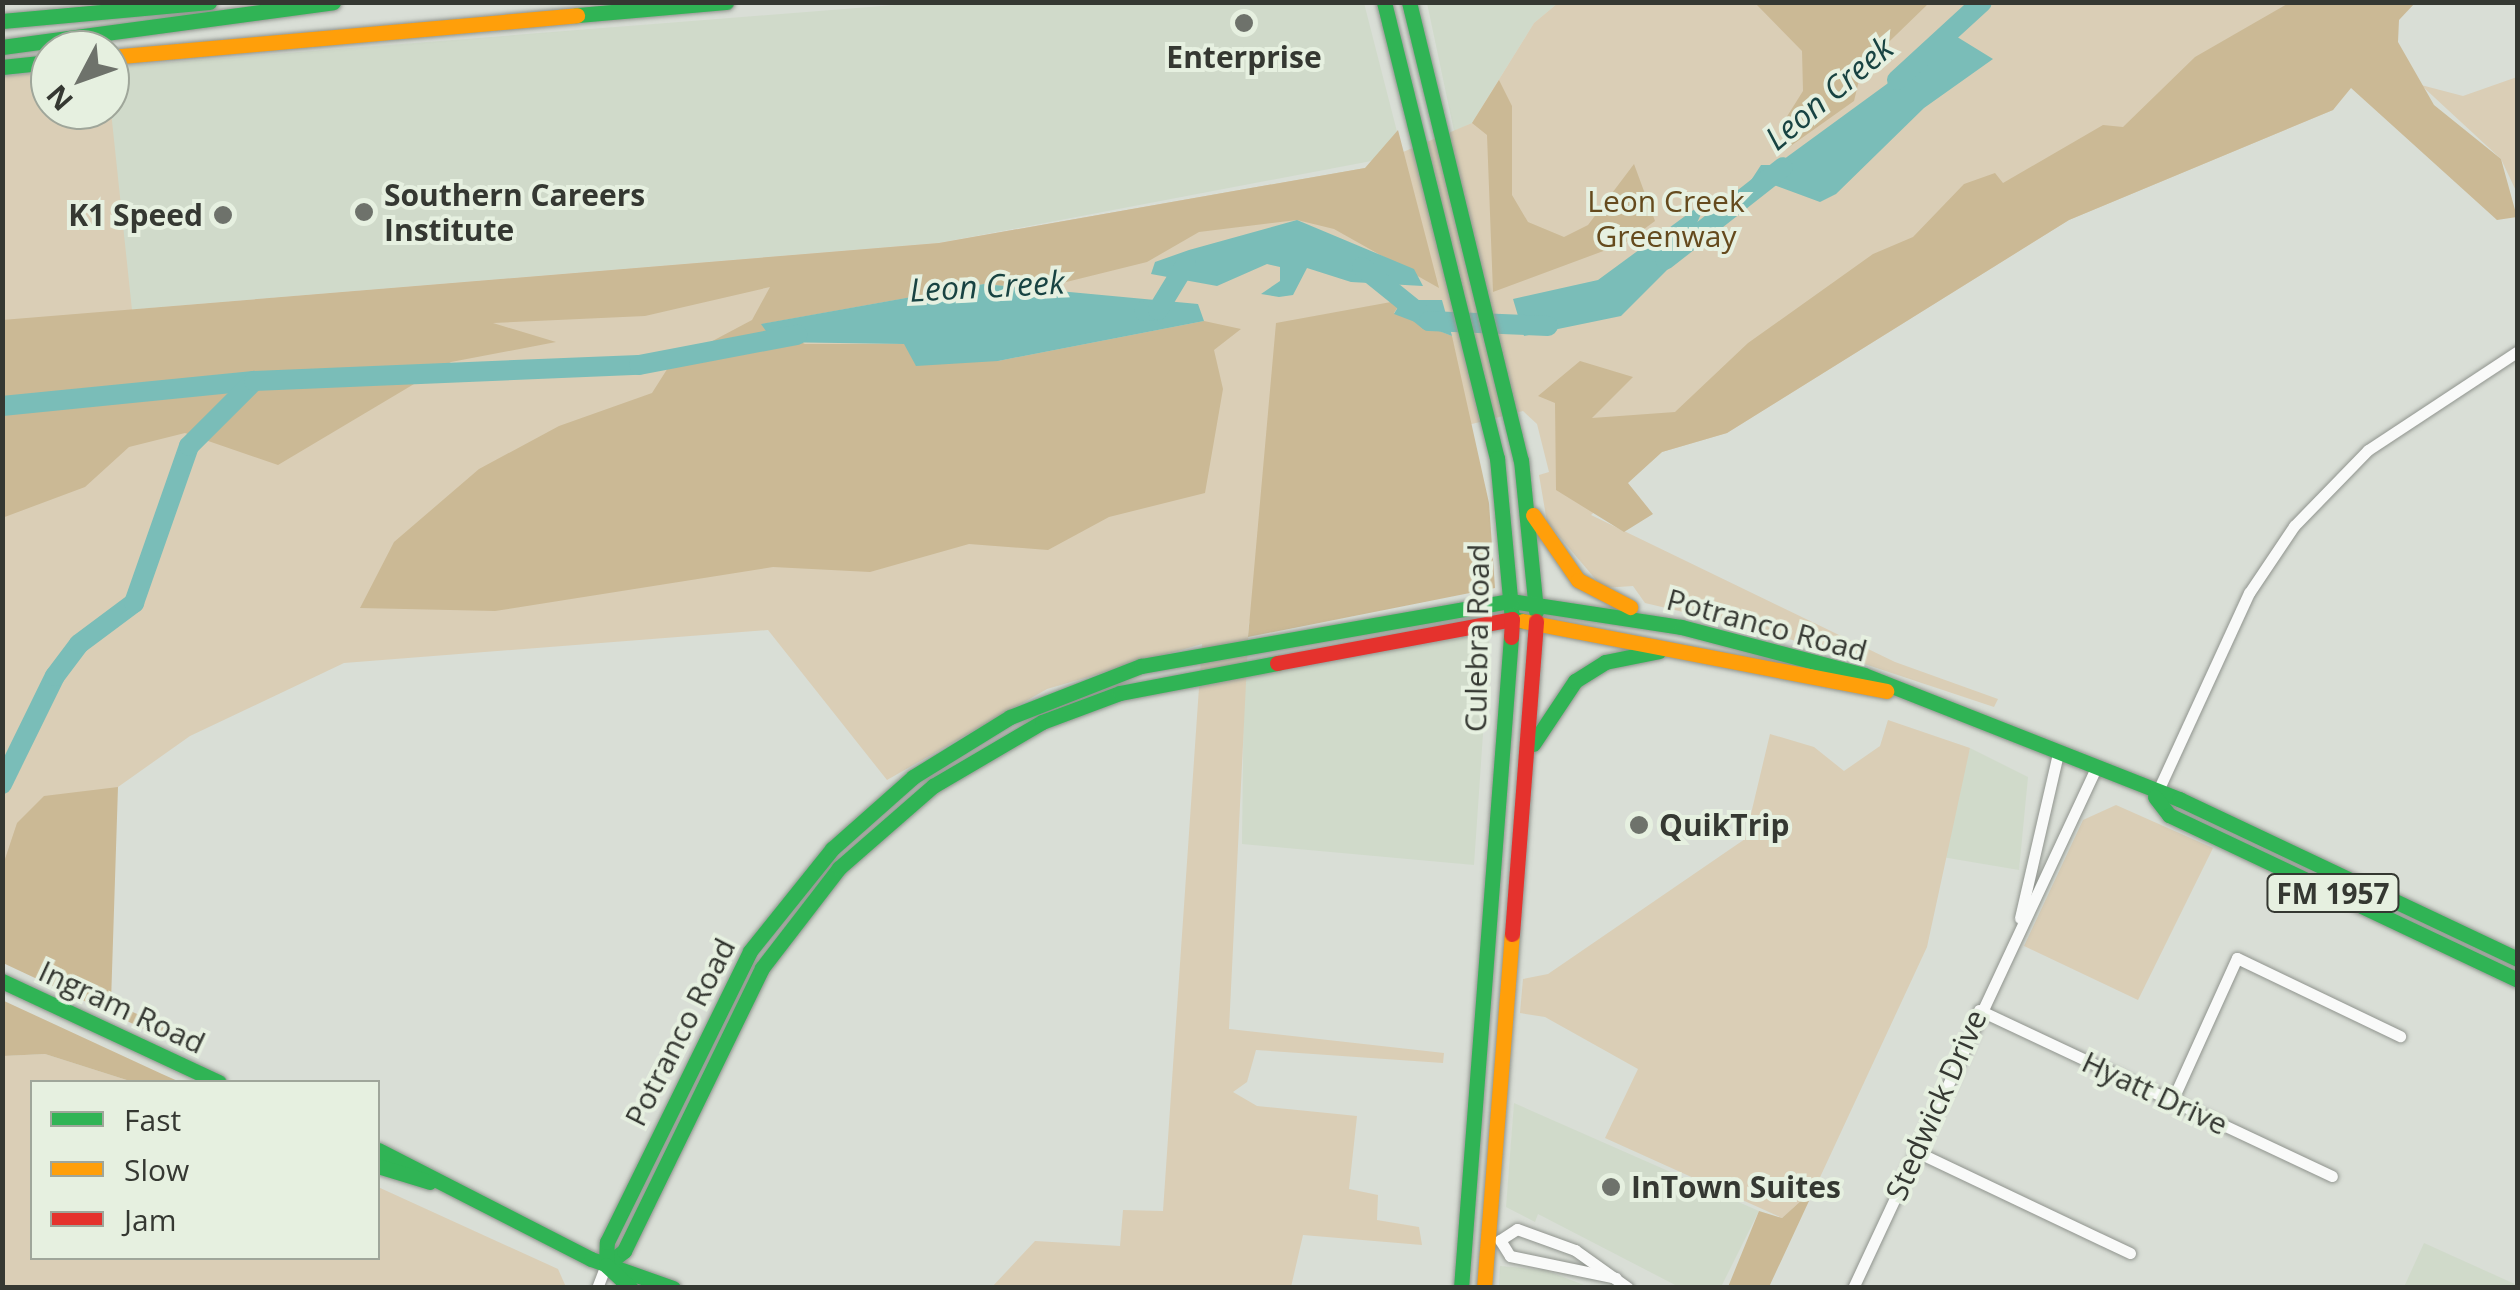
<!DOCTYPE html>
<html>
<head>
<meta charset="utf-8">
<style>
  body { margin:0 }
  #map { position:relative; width:2520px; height:1290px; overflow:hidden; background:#d9ded6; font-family:"Open Sans",sans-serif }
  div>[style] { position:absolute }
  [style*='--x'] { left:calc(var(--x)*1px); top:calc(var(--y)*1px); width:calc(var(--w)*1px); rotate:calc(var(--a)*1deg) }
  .built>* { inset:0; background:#d0daca }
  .green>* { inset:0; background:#daceb6 }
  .forest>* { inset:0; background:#cbb995 }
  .water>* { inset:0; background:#7abdb8 }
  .river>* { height:20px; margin:-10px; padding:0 10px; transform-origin:10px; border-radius:10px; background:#7abdb8 }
  .roads { filter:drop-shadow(0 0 2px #90948e) drop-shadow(0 0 2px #90948e) }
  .street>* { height:11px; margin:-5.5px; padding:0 5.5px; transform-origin:5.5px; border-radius:5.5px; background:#f9faf9 }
  .fast>* { height:15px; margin:-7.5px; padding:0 7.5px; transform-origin:7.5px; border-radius:7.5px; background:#30b455 }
  .slow>* { height:15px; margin:-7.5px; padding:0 7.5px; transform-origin:7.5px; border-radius:7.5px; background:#ff9f0a }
  .jam>* { height:15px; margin:-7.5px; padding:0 7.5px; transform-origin:7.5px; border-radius:7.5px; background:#e5322d }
  .dots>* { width:28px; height:28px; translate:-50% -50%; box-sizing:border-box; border:5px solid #e6f0e0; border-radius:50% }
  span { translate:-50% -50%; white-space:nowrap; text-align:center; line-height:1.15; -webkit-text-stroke:8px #e6f0e0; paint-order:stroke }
  .shield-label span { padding:2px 8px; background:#e6f0e0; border:2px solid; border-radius:8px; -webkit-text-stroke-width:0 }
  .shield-label { font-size:28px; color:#353832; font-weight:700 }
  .poi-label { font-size:30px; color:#353832; font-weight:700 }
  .left { translate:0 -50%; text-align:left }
  .right { translate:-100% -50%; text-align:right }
  .park-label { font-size:30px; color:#654a1d }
  .street-label { font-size:30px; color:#353832 }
  .water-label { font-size:32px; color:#184342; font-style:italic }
  .frame { position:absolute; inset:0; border:5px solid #353832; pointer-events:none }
  .legend { position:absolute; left:30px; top:1080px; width:350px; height:180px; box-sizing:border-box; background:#e6f0e0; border:2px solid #9fa69a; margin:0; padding:12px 18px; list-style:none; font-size:30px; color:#353832 }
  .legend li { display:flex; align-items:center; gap:20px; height:50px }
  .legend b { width:50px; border:2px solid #9fa69a }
  .north { position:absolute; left:30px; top:30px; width:100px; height:100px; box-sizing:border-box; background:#e6f0e0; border:2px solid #9fa69a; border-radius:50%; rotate:229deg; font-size:28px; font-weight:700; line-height:40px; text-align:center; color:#353832 }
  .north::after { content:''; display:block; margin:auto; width:35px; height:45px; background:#6e726b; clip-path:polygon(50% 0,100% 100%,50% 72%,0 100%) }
</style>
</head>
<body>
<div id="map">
  <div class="built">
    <div style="clip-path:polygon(920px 3px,1364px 3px,1403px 155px,939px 243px,3px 320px,3px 76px,50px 72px,50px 110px,110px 110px,110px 67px)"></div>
    <div style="clip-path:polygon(1427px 3px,1558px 3px,1534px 23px,1472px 123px,1454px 131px)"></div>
    <div style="clip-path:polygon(1490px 632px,1474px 865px,1242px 844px,1244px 677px)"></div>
    <div style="clip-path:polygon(1970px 748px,2028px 777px,2019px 870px,1942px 857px)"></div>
    <div style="clip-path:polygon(1514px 1103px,1759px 1211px,1721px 1287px,1681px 1288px,1538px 1214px,1535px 1222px,1506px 1207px)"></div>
    <div style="clip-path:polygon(2424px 1243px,2517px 1285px,2517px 1287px,2404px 1287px)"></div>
    <div style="clip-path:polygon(1500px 1266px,1545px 1270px,1589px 1287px,1499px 1287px)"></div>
  </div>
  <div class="green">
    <div style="clip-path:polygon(1558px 3px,2403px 3px,2333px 110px,2069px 220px,1727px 433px,1662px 452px,1591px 515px,1895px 662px,1998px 699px,1994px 707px,1768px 632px,1645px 603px,1633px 586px,1603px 588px,1547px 522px,1539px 475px,1549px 472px,1537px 424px,1523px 411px,1460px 427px,1249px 622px,1229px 1029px,1444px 1053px,1443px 1063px,1256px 1050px,1247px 1082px,1233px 1092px,1257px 1106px,1357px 1116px,1349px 1189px,1378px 1195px,1377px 1220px,1419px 1227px,1422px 1245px,1303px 1235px,1291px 1287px,992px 1287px,1035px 1241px,1120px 1246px,1123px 1210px,1163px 1211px,1202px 644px,1047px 689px,887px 780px,768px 630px,344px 663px,190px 736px,118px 787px,3px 901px,3px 76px,50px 72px,50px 110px,110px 110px,110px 102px,132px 310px,939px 243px,1365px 168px,1472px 123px,1534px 23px)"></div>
    <div style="clip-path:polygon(2517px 77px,2517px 193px,2501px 159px,2421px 85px,2463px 96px)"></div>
    <div style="clip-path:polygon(1888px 720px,1970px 748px,1927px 947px,1815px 1188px,1782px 1218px,1605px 1138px,1638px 1069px,1545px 1017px,1520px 1013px,1523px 979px,1548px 974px,1745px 839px,1770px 734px,1814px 747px,1844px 771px,1880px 746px)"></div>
    <div style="clip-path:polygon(2116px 805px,2213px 848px,2138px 1000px,2024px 946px,2083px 820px)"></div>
    <div style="clip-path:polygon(45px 1054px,133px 1082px,32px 1082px,32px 1258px,378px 1258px,378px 1187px,558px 1269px,566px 1287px,3px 1288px,3px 1056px)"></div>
  </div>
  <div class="forest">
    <div style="clip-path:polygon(1755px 3px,1929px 3px,1862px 68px,1854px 101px,1785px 150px,1781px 126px,1803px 91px,1802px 51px)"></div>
    <div style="clip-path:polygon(2289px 3px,2415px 3px,2399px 20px,2398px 42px,2434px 105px,2501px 159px,2517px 217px,2497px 220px,2351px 88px,2333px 110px,2069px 220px,1727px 433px,1662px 452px,1628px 483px,1653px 514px,1624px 532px,1556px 490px,1555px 403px,1538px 396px,1580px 361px,1633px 377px,1592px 418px,1675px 412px,1748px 343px,1873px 254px,1913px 237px,1964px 184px,1995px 173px,2003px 183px,2103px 125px,2123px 127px,2195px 57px)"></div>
    <div style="clip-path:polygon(1499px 80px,1512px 106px,1512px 195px,1528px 222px,1564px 237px,1588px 225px,1634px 164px,1655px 221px,1625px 243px,1493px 292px,1487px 135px,1472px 123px)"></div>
    <div style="clip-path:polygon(1398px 130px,1439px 288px,1334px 229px,1297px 220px,1199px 232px,1147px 262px,1038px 289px,984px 284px,762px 324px,805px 344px,904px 344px,998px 361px,1204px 321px,1241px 329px,1214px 350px,1223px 389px,1205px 493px,1109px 517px,1048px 550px,969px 544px,870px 572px,773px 567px,495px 611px,360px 608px,394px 542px,479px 469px,559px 426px,652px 393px,671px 363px,752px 320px,770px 287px,645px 316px,493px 323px,556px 342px,451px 362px,278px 465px,185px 433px,129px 447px,85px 487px,2px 518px,2px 320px,939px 243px,1365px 168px)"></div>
    <div style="clip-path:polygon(1402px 300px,1394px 313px,1452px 336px,1489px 503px,1495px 588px,1248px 637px,1276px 323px)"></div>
    <div style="clip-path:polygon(118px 787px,111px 1002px,185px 1036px,176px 1044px,3px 963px,3px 865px,17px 823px,44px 796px)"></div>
    <div style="clip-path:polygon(2px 1000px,162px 1074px,180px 1082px,133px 1082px,45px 1054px,3px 1056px)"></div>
    <div style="clip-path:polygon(1815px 1188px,1769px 1287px,1728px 1287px,1759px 1211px,1782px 1218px)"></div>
  </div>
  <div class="water">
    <div style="clip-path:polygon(1954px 35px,1993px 59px,1924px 108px,1836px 194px,1820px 202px,1774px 185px,1746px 188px,1761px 165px,1776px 165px)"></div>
    <div style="clip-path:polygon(1707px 200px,1684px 253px,1621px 316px,1524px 336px,1513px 299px,1598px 280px)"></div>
    <div style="clip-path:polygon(1297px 220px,1414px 269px,1423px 286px,1351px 282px,1307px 268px,1293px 295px,1279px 297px,1261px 294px,1280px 281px,1280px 267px,1267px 264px,1217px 286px,1151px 274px,1155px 262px,1189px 250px)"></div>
    <div style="clip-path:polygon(984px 284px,1198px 304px,1204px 321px,998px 361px,916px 366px,904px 344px,774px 342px,761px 324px)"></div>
    <div style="clip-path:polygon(1402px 300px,1442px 300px,1452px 336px,1394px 314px)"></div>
  </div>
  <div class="river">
    <div style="--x:1897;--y:80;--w:115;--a:-42.5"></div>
    <div style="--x:1665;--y:260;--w:150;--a:-38.2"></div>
    <div style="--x:1362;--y:267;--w:86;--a:38.9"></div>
    <div style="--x:1429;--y:321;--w:119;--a:2.4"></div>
    <div style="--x:1144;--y:311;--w:14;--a:-4"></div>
    <div style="--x:1158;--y:310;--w:54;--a:-58.7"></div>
    <div style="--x:2;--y:406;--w:253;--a:-5.7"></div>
    <div style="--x:2;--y:784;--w:120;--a:-63.9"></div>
    <div style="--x:55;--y:676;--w:40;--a:-53"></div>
    <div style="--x:79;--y:644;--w:69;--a:-36.7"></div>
    <div style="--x:134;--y:603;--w:166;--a:-70.7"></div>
    <div style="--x:189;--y:446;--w:92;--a:-45"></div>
    <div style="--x:254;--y:381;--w:385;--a:-2.4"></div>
    <div style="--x:639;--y:365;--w:161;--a:-10.8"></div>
  </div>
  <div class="roads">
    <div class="street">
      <div style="--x:2155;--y:797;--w:225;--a:-65.3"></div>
      <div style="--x:2249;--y:593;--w:81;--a:-56.1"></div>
      <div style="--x:2294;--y:526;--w:106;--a:-45.8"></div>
      <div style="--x:2368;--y:450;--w:180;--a:-33.4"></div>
      <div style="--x:2020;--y:918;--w:169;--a:-77"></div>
      <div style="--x:1979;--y:1010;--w:390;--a:25.2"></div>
      <div style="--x:2172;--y:1101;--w:157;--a:-65.6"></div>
      <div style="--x:2237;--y:958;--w:181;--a:25.6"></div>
      <div style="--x:1915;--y:1151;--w:238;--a:25.4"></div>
      <div style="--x:1500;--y:1240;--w:20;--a:-33"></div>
      <div style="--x:1517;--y:1229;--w:62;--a:19.9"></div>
      <div style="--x:1575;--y:1250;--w:65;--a:35.6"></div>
      <div style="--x:1500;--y:1240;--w:19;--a:58"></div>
      <div style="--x:1510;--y:1256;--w:108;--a:11.7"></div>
      <div style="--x:597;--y:1288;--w:25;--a:-69"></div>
      <div style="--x:1853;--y:1288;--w:572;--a:-64.96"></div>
    </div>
    <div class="fast">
      <div style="--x:1384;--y:2;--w:470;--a:76.1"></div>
      <div style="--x:1497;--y:458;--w:162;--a:84.7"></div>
      <div style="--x:1512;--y:619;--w:11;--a:10"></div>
      <div style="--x:1409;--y:2;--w:471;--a:76.3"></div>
      <div style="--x:1521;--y:460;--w:152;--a:84.3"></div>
      <div style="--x:577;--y:15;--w:150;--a:-5"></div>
      <div style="--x:2;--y:21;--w:208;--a:-5.2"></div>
      <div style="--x:2;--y:47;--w:334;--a:-7.7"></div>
      <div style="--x:2;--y:67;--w:48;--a:-5.9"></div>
      <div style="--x:1511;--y:601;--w:172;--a:8.7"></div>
      <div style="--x:1681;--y:627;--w:189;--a:14.7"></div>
      <div style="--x:1864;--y:675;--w:339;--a:21.5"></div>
      <div style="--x:2179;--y:799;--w:375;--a:25.3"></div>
      <div style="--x:1533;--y:744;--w:76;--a:-56.3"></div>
      <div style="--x:1575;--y:681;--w:36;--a:-32"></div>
      <div style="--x:1605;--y:662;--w:55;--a:-11.5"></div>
      <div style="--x:2155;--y:797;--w:23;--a:52"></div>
      <div style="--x:2169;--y:815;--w:386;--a:25.3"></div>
      <div style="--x:2;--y:981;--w:239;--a:25"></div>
      <div style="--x:378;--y:1150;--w:239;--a:27.1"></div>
      <div style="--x:591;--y:1259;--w:87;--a:19.5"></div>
      <div style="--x:378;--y:1166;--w:54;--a:17.1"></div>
      <div style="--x:606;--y:1265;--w:23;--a:-38"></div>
      <div style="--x:624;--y:1251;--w:315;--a:-64"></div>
      <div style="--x:762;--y:968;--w:126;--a:-52.4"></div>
      <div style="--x:839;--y:868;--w:125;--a:-41.1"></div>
      <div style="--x:933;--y:786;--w:126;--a:-30.4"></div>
      <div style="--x:1042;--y:722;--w:83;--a:-20.4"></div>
      <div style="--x:1120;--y:693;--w:160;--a:-10.8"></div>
      <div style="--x:606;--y:1265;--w:23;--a:-88"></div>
      <div style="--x:607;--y:1242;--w:324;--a:-63.8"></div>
      <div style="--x:750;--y:951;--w:131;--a:-51.2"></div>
      <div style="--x:832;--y:849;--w:108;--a:-41.6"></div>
      <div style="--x:913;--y:777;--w:114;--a:-31.7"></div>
      <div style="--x:1010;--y:717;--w:141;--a:-21.3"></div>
      <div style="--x:1141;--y:666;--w:376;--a:-10"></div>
      <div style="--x:606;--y:1265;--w:34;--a:43"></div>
      <div style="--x:1461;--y:1288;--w:653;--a:-85.61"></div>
    </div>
    <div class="slow">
      <div style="--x:110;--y:57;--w:469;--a:-5.1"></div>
      <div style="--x:1533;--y:515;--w:79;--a:55.3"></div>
      <div style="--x:1578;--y:580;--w:59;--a:27.4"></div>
      <div style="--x:1523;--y:621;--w:370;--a:10.9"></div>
      <div style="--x:1484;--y:1288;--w:355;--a:-85.5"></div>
    </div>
    <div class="jam">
      <div style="--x:1277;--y:663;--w:239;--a:-10.6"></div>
      <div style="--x:1512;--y:619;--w:18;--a:93"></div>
      <div style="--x:1512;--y:934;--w:314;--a:-85.6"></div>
    </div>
  </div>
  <div class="dots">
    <div style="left:1244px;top:23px;background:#6e726b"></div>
    <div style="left:364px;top:212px;background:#6e726b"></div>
    <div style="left:223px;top:215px;background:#6e726b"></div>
    <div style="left:1639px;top:825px;background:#6e726b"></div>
    <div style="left:1611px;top:1187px;background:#6e726b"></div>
  </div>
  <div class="shield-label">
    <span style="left:2333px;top:893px">FM 1957</span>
  </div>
  <div class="poi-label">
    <span style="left:1244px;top:57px">Enterprise</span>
    <span class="left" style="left:384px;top:212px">Southern Careers<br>Institute</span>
    <span class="right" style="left:203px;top:215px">K1 Speed</span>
    <span class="left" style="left:1659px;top:825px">QuikTrip</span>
    <span class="left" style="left:1631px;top:1187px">InTown Suites</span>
  </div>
  <div class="park-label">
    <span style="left:1666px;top:218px">Leon Creek<br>Greenway</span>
  </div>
  <div class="street-label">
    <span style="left:1767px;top:625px;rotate:15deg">Potranco Road</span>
    <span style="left:1477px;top:638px;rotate:-89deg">Culebra Road</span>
    <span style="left:122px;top:1007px;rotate:25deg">Ingram Road</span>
    <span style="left:680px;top:1032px;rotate:-63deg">Potranco Road</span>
    <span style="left:2155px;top:1093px;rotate:25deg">Hyatt Drive</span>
    <span style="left:1936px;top:1105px;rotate:-66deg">Stedwick Drive</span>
  </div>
  <div class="water-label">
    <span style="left:1829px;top:93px;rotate:-40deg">Leon Creek</span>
    <span style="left:987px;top:286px;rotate:-3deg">Leon Creek</span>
  </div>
  <div class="frame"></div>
  <ul class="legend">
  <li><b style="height:12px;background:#30b455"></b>Fast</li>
  <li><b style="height:12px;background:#ff9f0a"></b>Slow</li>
  <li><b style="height:12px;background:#e5322d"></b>Jam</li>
  </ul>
  <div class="north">N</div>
</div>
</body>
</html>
